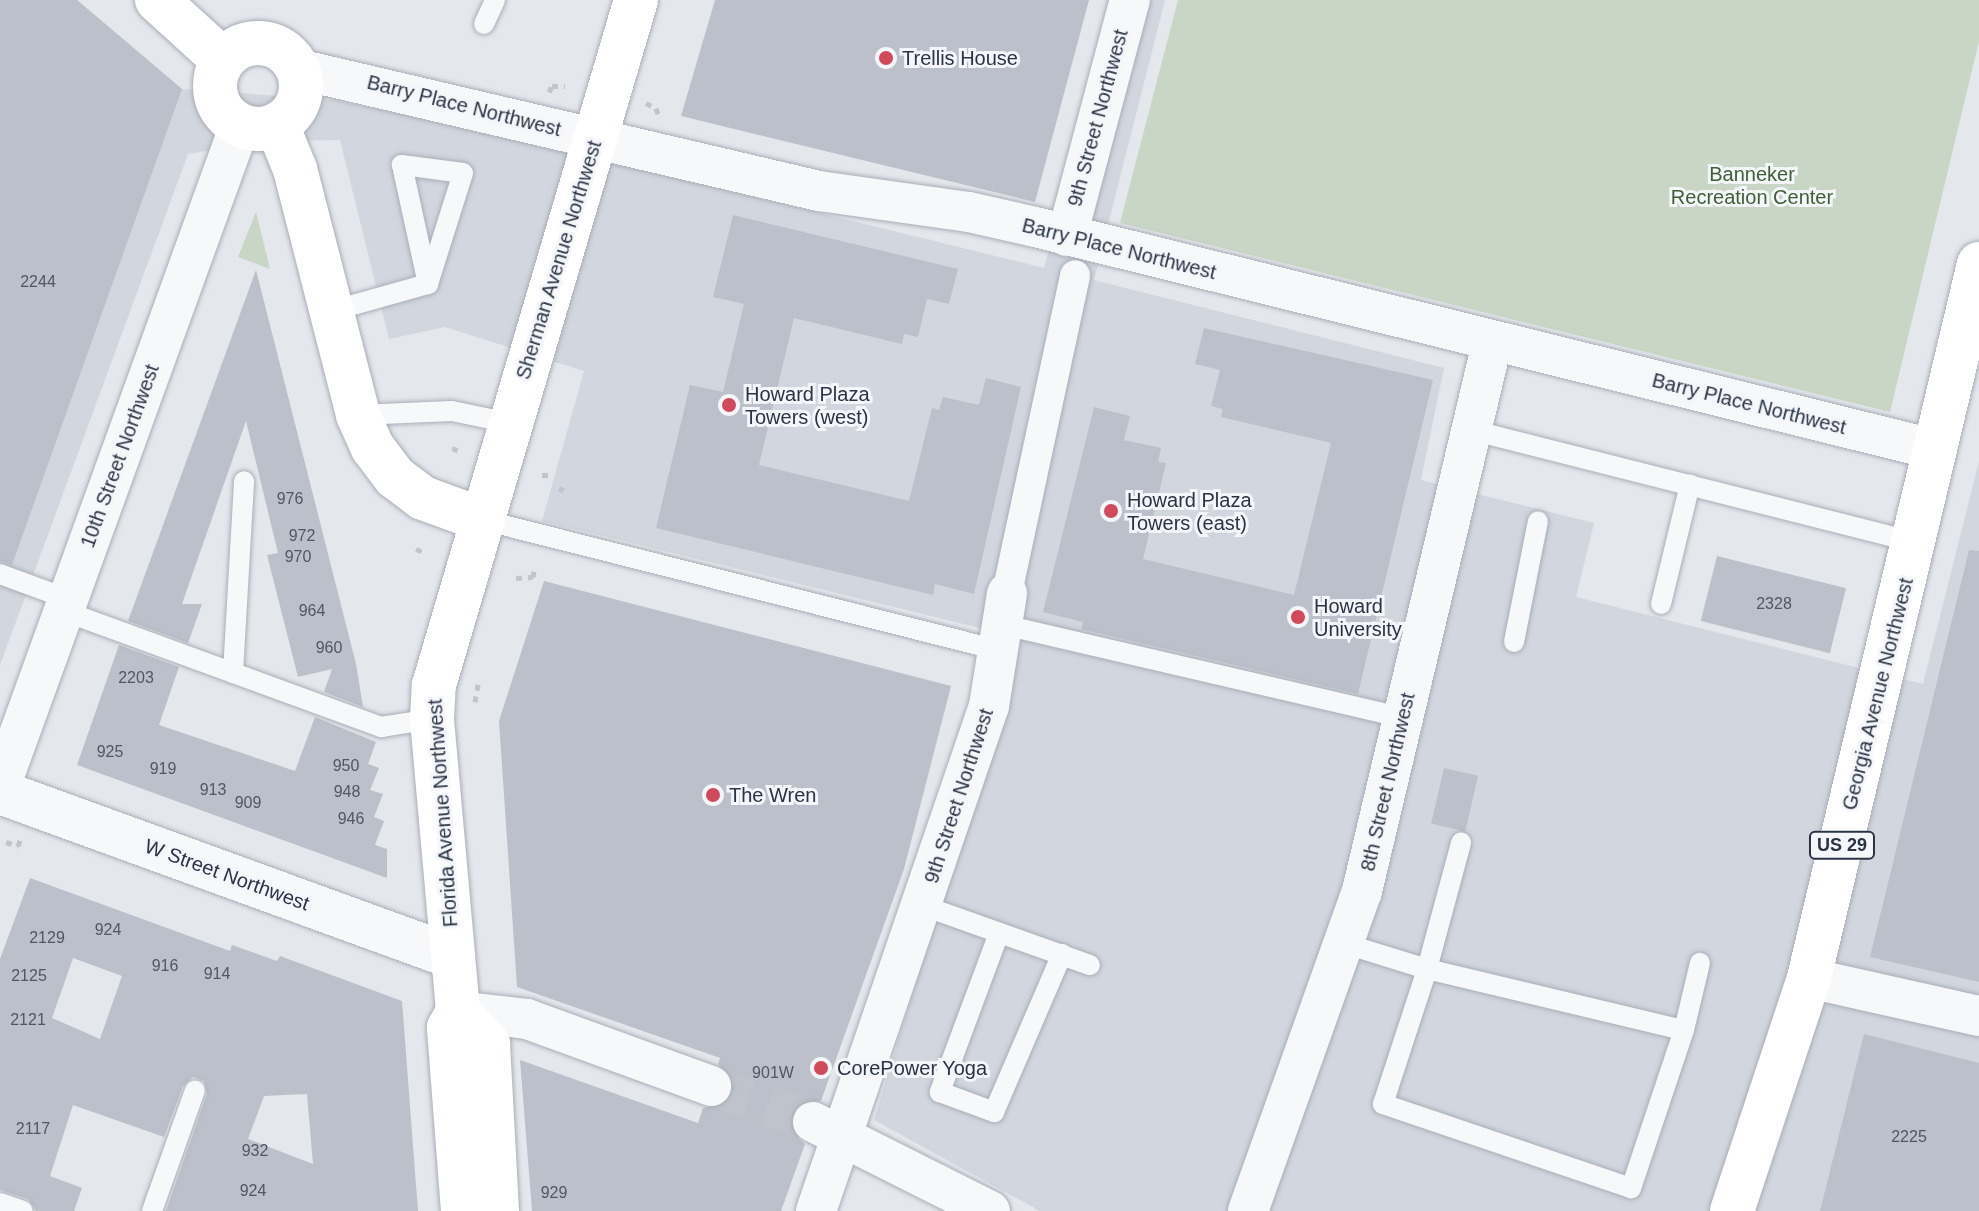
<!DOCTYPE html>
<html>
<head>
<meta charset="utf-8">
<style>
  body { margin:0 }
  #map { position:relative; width:1979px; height:1211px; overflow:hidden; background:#e4e7ec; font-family:Helvetica,sans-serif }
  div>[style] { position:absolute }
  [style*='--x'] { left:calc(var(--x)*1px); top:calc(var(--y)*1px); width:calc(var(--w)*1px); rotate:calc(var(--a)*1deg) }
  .built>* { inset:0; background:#d2d6de }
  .green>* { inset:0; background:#c9d6c5 }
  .building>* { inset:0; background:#bbc0ca; transform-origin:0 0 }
  .minor-tunnel>* { height:40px; margin-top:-20px; transform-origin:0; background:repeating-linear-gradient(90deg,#bfc3cb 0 40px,transparent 0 60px) }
  .path>* { height:5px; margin-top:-2.5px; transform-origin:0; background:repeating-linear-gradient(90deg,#c2c5cb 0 6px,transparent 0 12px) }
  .roads { filter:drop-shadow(0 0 2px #a9aeb7) drop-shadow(0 0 2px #a9aeb7) }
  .service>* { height:20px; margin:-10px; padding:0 10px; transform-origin:10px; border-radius:10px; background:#f7f8fa }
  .pedestrian>* { height:30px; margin:-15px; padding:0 15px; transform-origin:15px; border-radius:15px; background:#f7f8fa }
  .minor>* { height:40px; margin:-20px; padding:0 20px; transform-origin:20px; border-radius:20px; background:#f7f8fa }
  .tertiary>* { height:44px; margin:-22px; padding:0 22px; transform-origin:22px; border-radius:22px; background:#f7f8fa }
  .secondary>* { height:44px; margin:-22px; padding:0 22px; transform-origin:22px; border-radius:22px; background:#fff }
  .secondary>.ring { margin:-22px; padding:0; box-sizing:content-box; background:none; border:44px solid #fff; border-radius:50% }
  .trunk>* { height:44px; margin:-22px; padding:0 22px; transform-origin:22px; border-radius:22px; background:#fff }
  .dots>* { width:22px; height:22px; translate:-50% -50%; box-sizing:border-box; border:4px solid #f4f6f9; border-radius:50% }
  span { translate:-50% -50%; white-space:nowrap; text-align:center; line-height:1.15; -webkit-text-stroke:6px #f4f6f9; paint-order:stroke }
  .number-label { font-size:16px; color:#4f5766 }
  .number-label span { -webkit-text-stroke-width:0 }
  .shield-label span { padding:2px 6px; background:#f4f6f9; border:2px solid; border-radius:6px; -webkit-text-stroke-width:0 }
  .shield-label { font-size:18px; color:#2b3445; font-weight:700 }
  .poi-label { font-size:20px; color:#2b3445 }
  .left { translate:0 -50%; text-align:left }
  .street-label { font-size:20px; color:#2b3445 }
  .park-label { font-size:20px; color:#3f6138 }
</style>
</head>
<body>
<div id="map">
  <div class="built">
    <div style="clip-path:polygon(0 0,77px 0,182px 89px,334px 100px,515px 138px,1044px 268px,1114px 0,1165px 0,1094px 280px,1444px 368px,1421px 480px,1594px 523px,1576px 597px,1923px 684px,1979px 461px,1979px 1211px,1040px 1211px,874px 1120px,1021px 638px,542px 521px,584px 371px,445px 327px,389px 339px,340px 140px,267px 141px,188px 154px,0 665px)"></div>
  </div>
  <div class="green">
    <div style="clip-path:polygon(1178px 0,1979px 0,1979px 41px,1890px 412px,1120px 223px)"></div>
    <div style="clip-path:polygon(256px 212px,270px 269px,238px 257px)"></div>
  </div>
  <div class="building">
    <div style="clip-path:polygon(0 0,77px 0,182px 89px,12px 565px,0 561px)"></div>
    <div style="clip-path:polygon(715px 0,1089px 0,1035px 202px,681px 116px)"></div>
    <div style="clip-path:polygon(733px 215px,958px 269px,949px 304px,927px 299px,918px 337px,904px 334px,902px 344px,794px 318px,759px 465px,909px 501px,932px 408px,939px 410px,943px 397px,979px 405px,986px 378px,1021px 387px,974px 594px,935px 584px,933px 595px,656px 528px,690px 385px,723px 392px,744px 304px,713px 297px)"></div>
    <div style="clip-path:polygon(256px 270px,356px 664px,363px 707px,324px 692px,332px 669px,298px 677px,267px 555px,278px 553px,246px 421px,182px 604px,202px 604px,188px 643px,128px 621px)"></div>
    <div style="clip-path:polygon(1204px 328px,1433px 380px,1358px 694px,1081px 629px,1083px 622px,1043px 612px,1094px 407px,1130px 416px,1124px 440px,1161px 448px,1158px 462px,1166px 463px,1143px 559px,1294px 595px,1331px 443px,1221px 417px,1223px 409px,1211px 406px,1220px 370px,1195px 364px)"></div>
    <div style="clip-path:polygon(1969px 550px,1979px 551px,1979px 982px,1870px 957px)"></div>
    <div style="left:1717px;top:556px;width:133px;height:67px;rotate:14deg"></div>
    <div style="clip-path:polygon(544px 581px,951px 686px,904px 869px,821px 1101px,801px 1102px,792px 1112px,793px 1134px,805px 1144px,781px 1211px,532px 1211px,520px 1060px,698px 1123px,703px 1108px,726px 1103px,734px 1083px,718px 1064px,720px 1058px,517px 987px,499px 721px)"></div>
    <div style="clip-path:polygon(119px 645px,179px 667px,159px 725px,295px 771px,315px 717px,376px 742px,368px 764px,379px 768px,370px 790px,383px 794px,374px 817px,384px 821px,375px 845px,387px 849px,387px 878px,77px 765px)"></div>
    <div style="left:1444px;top:768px;width:35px;height:57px;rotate:13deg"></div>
    <div style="clip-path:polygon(evenodd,30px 878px,230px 951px,232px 945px,277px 961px,280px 956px,402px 1001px,418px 1211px,166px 1211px,207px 1094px,204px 1081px,193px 1077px,183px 1086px,164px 1137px,73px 1105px,50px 1176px,82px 1188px,74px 1211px,36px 1211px,28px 1199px,0 1190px,0 959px,30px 878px,73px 958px,122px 976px,100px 1039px,52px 1018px,73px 958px,30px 878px,307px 1094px,313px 1164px,248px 1139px,264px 1096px,307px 1094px)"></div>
    <div style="clip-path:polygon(1864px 1034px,1979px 1063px,1979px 1211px,1820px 1211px)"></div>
  </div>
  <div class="minor-tunnel">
    <div style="--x:711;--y:1086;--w:108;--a:19.4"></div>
  </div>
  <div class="path">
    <div style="--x:549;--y:92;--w:7;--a:-63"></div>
    <div style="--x:552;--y:86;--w:13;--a:0"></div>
    <div style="--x:646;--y:103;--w:11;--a:27"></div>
    <div style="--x:656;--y:108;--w:10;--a:73"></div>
    <div style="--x:452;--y:448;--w:8;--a:23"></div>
    <div style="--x:542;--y:475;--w:10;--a:0"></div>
    <div style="--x:560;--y:492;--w:7;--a:-63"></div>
    <div style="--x:416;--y:549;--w:9;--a:21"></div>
    <div style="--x:516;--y:578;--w:17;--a:-3"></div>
    <div style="--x:533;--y:577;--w:6;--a:-81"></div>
    <div style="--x:475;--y:702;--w:22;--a:-80"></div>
    <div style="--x:6;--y:842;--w:13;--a:18"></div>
    <div style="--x:18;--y:846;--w:9;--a:-69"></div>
  </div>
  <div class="roads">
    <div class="service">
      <div style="--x:484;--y:24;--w:26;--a:-65"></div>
      <div style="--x:332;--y:311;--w:100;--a:-15.7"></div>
      <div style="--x:428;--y:284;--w:116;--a:-72.5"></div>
      <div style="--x:463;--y:173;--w:62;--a:-172.5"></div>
      <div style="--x:402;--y:165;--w:122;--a:77.7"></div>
      <div style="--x:358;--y:415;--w:94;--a:-2.4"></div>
      <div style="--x:452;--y:411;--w:59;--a:11.7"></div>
      <div style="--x:1471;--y:430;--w:458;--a:14.2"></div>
      <div style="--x:483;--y:520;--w:527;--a:14.17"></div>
      <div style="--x:0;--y:574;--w:72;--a:20.2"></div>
      <div style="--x:1661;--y:604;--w:123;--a:-76.4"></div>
      <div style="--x:64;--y:611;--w:338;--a:20.1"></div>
      <div style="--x:381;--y:727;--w:52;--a:-8.9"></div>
      <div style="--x:1000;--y:624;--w:414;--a:13.1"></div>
      <div style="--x:1514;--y:642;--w:123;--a:-78.8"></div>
      <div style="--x:233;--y:673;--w:192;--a:-86.7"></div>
      <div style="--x:924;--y:906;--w:176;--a:19.6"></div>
      <div style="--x:999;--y:933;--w:170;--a:110.4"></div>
      <div style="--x:940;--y:1092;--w:58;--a:20.3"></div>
      <div style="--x:994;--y:1112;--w:172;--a:-66.7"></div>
      <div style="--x:1346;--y:944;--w:85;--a:17.2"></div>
      <div style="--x:1427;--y:969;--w:131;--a:-74.9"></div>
      <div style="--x:1427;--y:969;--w:264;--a:13.4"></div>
      <div style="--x:1684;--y:1030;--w:167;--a:108.5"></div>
      <div style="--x:1631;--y:1188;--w:262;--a:-161.3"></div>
      <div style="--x:1383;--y:1104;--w:142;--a:-71.9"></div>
      <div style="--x:1684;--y:1030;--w:69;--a:-76.6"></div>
      <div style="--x:0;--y:1203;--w:24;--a:19"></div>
      <div style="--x:152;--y:1211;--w:128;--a:-70.4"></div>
    </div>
    <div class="pedestrian">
      <div style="--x:1007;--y:593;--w:325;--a:-77.9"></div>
    </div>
    <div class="minor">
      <div style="--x:298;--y:69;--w:535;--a:13.18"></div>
      <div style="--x:819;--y:191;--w:151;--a:8"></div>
      <div style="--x:969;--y:212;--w:68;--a:12.8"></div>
      <div style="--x:1035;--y:227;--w:929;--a:13.89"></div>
      <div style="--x:1067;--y:236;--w:244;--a:-75.1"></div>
      <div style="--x:0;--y:787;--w:704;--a:-70.07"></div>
      <div style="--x:1809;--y:978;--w:174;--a:12.6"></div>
      <div style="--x:458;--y:1011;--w:69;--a:6.6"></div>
      <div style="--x:527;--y:1019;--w:196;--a:20"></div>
      <div style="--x:813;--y:1122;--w:198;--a:26.7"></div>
      <div style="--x:816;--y:1211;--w:534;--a:-71.09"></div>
      <div style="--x:989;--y:706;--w:114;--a:-80.9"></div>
      <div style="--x:1248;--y:1211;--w:340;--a:-70.4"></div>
      <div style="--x:1362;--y:891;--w:563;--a:-76.65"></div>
    </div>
    <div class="tertiary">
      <div style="--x:0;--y:792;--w:482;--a:20"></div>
    </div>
    <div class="secondary">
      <div style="--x:157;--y:0;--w:89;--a:42.3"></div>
      <div class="ring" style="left:215px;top:43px;width:42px;height:42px"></div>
      <div style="--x:277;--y:125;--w:48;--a:67.8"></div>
      <div style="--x:295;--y:169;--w:254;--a:75.6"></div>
      <div style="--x:358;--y:415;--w:36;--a:66"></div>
      <div style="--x:373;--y:448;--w:36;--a:53"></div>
      <div style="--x:395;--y:477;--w:35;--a:37"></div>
      <div style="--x:423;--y:498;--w:64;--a:20.1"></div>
      <div style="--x:458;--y:1011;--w:45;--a:47.7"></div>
      <div style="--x:488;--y:1044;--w:167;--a:86.9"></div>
      <div style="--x:463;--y:1211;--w:184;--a:-94.4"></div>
      <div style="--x:449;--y:1028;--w:19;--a:-62"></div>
      <div style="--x:458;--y:1011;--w:293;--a:-95.1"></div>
      <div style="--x:432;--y:719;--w:34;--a:-87"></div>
      <div style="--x:434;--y:685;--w:714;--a:-73.57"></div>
    </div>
    <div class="trunk">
      <div style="--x:1732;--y:1211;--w:245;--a:-71.7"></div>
      <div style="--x:1809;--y:978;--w:734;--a:-76.61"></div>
    </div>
  </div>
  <div class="dots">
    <div style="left:886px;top:58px;background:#d1495b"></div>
    <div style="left:729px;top:405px;background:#d1495b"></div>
    <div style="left:1111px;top:511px;background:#d1495b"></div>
    <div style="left:1298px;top:617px;background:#d1495b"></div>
    <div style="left:713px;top:795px;background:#d1495b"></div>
    <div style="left:821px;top:1068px;background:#d1495b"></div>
  </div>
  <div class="number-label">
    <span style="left:38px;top:282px">2244</span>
    <span style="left:290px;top:499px">976</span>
    <span style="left:302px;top:536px">972</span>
    <span style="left:298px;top:557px">970</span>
    <span style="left:1774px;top:604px">2328</span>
    <span style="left:312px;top:611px">964</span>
    <span style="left:329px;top:648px">960</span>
    <span style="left:136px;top:678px">2203</span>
    <span style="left:110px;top:752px">925</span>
    <span style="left:346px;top:766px">950</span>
    <span style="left:163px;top:769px">919</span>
    <span style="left:213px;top:790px">913</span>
    <span style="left:347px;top:792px">948</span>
    <span style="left:248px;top:803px">909</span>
    <span style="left:351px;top:819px">946</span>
    <span style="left:108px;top:930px">924</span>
    <span style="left:47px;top:938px">2129</span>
    <span style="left:165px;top:966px">916</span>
    <span style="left:217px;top:974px">914</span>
    <span style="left:29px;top:976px">2125</span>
    <span style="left:28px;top:1020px">2121</span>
    <span style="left:773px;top:1073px">901W</span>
    <span style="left:33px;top:1129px">2117</span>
    <span style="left:1909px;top:1137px">2225</span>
    <span style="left:255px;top:1151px">932</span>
    <span style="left:253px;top:1191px">924</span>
    <span style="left:554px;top:1193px">929</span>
  </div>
  <div class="shield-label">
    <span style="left:1842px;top:845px">US 29</span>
  </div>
  <div class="poi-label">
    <span class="left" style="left:902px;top:58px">Trellis House</span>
    <span class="left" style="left:745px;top:406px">Howard Plaza<br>Towers (west)</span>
    <span class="left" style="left:1127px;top:512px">Howard Plaza<br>Towers (east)</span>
    <span class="left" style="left:1314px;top:618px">Howard<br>University</span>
    <span class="left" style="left:729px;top:795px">The Wren</span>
    <span class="left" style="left:837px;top:1068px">CorePower Yoga</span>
  </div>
  <div class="street-label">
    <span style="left:464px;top:106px;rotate:14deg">Barry Place Northwest</span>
    <span style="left:1098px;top:118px;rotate:-75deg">9th Street Northwest</span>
    <span style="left:1119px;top:249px;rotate:14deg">Barry Place Northwest</span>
    <span style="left:559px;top:260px;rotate:-73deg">Sherman Avenue Northwest</span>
    <span style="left:1749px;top:404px;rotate:14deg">Barry Place Northwest</span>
    <span style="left:120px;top:456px;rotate:-70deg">10th Street Northwest</span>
    <span style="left:1878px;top:694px;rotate:-76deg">Georgia Avenue Northwest</span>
    <span style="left:1388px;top:782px;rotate:-77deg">8th Street Northwest</span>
    <span style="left:959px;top:796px;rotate:-72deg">9th Street Northwest</span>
    <span style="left:443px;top:813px;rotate:-94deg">Florida Avenue Northwest</span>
    <span style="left:227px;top:875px;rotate:20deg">W Street Northwest</span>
  </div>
  <div class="park-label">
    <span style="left:1752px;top:186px">Banneker<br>Recreation Center</span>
  </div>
</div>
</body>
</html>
